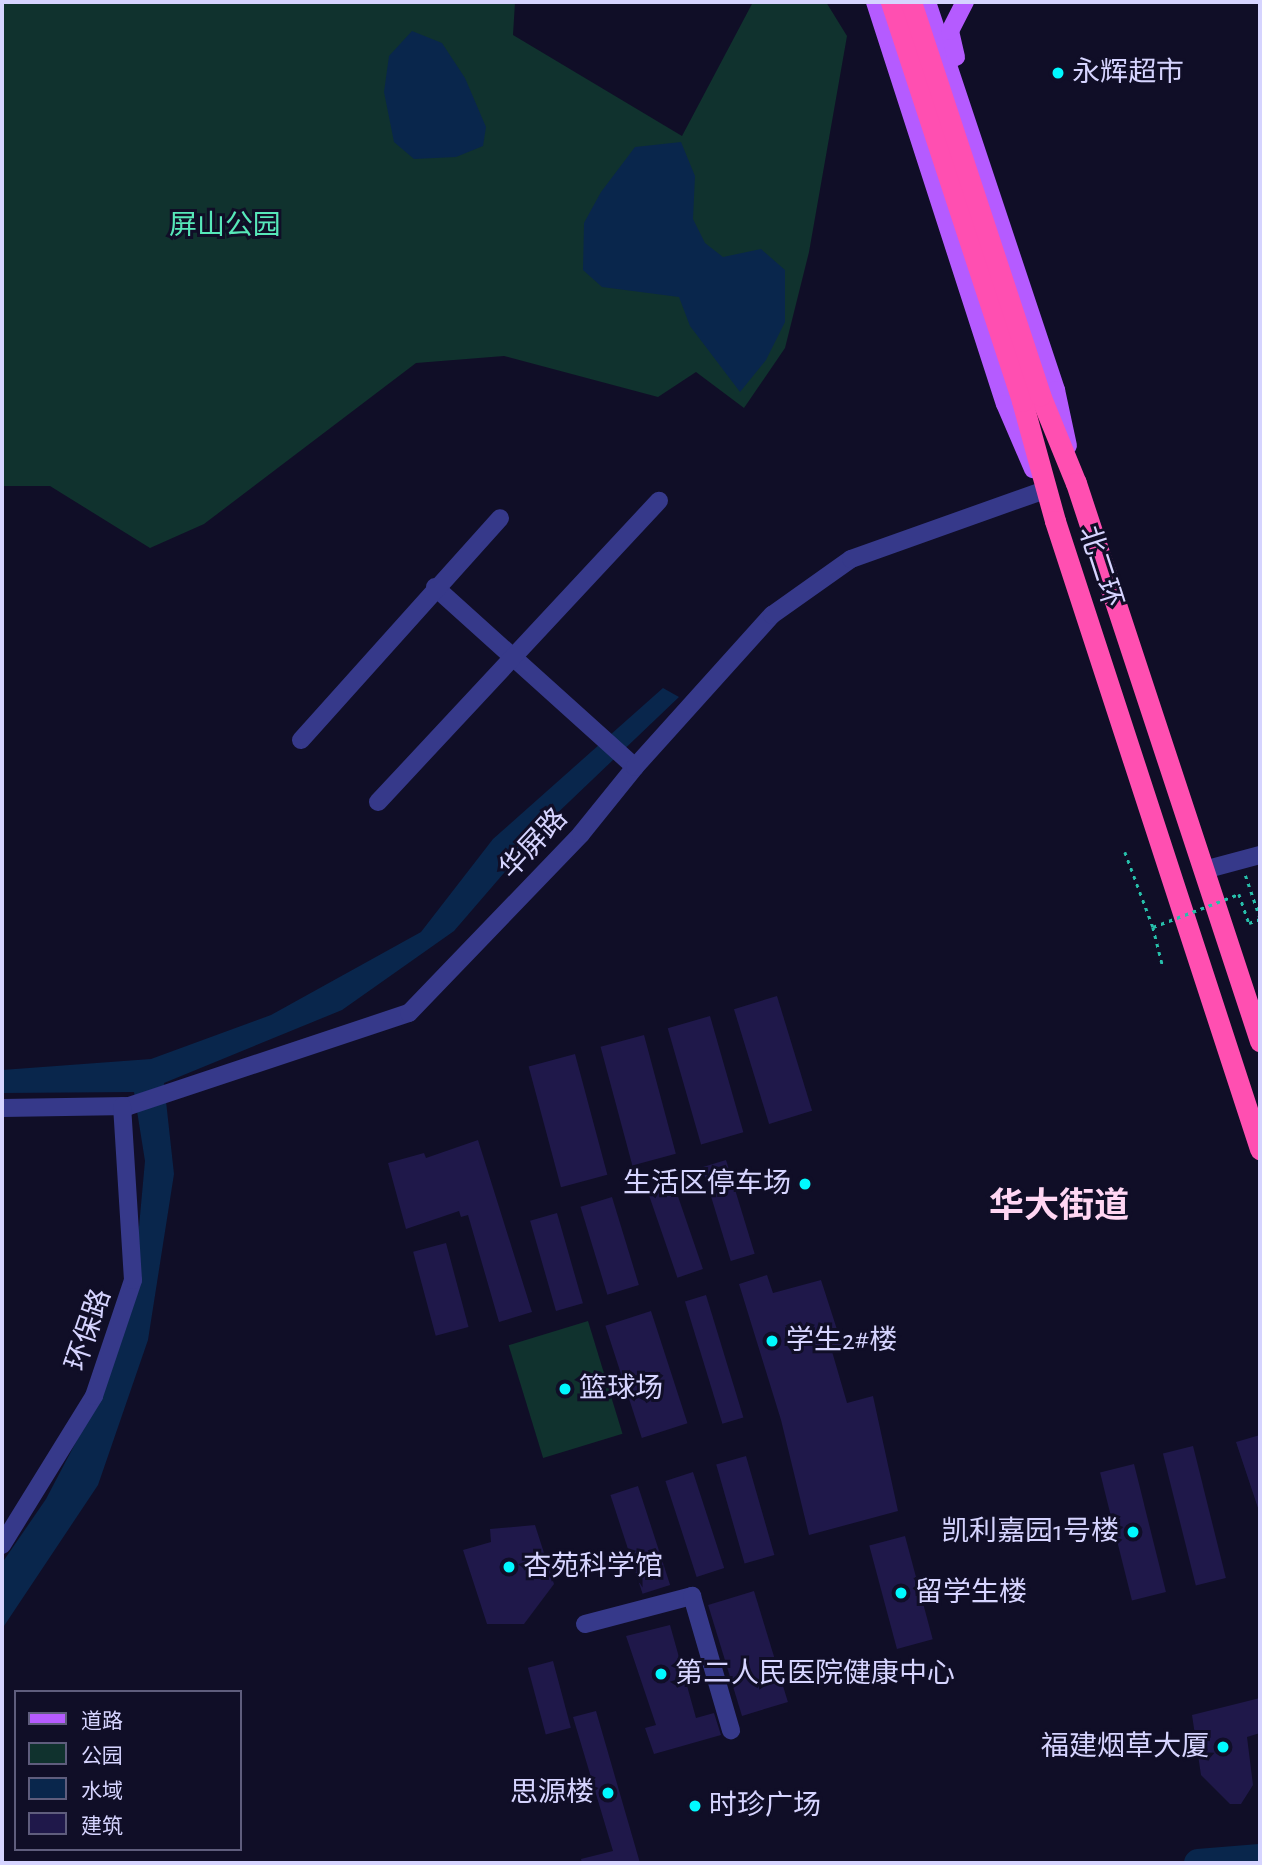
<!DOCTYPE html>
<html>
<head>
<meta charset="utf-8">
<style>
  body { margin:0 }
  #map { position:relative; width:1262px; height:1865px; overflow:hidden; background:#100e27; font-family:"Alegreya Sans","Noto Sans SC",sans-serif }
  div>[style] { position:absolute }
  [style*='--x'] { left:calc(var(--x)*1px); top:calc(var(--y)*1px); width:calc(var(--w)*1px); rotate:calc(var(--a)*1deg) }
  .green>* { inset:0; background:#10322e; transform-origin:0 0 }
  .water>* { inset:0; background:#09264c }
  .river>* { height:28px; margin:-14px; padding:0 14px; transform-origin:14px; border-radius:14px; background:#09264c }
  .building>* { inset:0; background:#1f184a; transform-origin:0 0 }
  .path>* { height:2.5px; margin-top:-1.25px; transform-origin:0; background:repeating-linear-gradient(90deg,#27c0ab 0 3.5px,transparent 0 8.5px) }
  .minor>* { height:18px; margin:-9px; padding:0 9px; transform-origin:9px; border-radius:9px; background:#36398a }
  .major>* { height:18px; margin:-9px; padding:0 9px; transform-origin:9px; border-radius:9px; background:#b55bff }
  .highway>* { height:21px; margin:-10.5px; padding:0 10.5px; transform-origin:10.5px; border-radius:10.5px; background:#ff4fb1 }
  .path-bridge>* { height:2.5px; margin-top:-1.25px; transform-origin:0; background:repeating-linear-gradient(90deg,#27c0ab 0 3.5px,transparent 0 8.5px) }
  .highway-bridge>* { height:21px; margin:-10.5px; padding:0 10.5px; transform-origin:10.5px; border-radius:10.5px; background:#ff4fb1 }
  .dots>* { width:19px; height:19px; translate:-50% -50%; box-sizing:border-box; border:4px solid #100e27; border-radius:50% }
  span { translate:-50% -50%; white-space:nowrap; text-align:center; line-height:1.15; -webkit-text-stroke:6px #100e27; paint-order:stroke }
  .poi-label { font-size:28px; color:#d6d4ff }
  .left { translate:0 -50%; text-align:left }
  .right { translate:-100% -50%; text-align:right }
  .park-label { font-size:28px; color:#57e8b9 }
  .street-label { font-size:28px; color:#d6d4ff }
  .district-label { font-size:35px; color:#ffd6f3; font-weight:700 }
  .frame { position:absolute; inset:0; border:4px solid #d6d4ff; pointer-events:none }
  .legend { position:absolute; left:14px; top:1690px; width:228px; height:161px; box-sizing:border-box; background:#100e27; border:2px solid #5f5d7d; margin:0; padding:9px 12px; list-style:none; font-size:21px; color:#d6d4ff }
  .legend li { display:flex; align-items:center; gap:14px; height:35px }
  .legend b { width:35px; border:2px solid #5f5d7d }
</style>
</head>
<body>
<div id="map">
  <div class="green">
    <div style="clip-path:polygon(2px 2px,515px 2px,513px 35px,682px 136px,753px 2px,826px 2px,847px 36px,809px 252px,785px 348px,744px 408px,696px 372px,658px 397px,504px 356px,416px 363px,204px 524px,150px 548px,50px 486px,2px 486px)"></div>
    <div style="left:588px;top:1321px;width:118px;height:83px;rotate:73deg"></div>
  </div>
  <div class="water">
    <div style="clip-path:polygon(412px 31px,442px 43px,465px 78px,486px 127px,483px 146px,456px 157px,414px 159px,394px 142px,384px 92px,389px 56px)"></div>
    <div style="clip-path:polygon(681px 142px,695px 176px,693px 219px,705px 243px,723px 257px,761px 249px,785px 270px,785px 322px,766px 360px,740px 392px,690px 326px,679px 297px,602px 287px,583px 270px,584px 223px,601px 192px,635px 147px)"></div>
    <div style="clip-path:polygon(663px 688px,679px 697px,548px 822px,454px 931px,342px 1010px,164px 1083px,174px 1174px,148px 1340px,98px 1485px,2px 1629px,2px 1563px,46px 1499px,107px 1383px,132px 1304px,145px 1161px,134px 1092px,2px 1093px,2px 1070px,151px 1059px,271px 1015px,421px 932px,493px 839px)"></div>
  </div>
  <div class="river">
    <div style="--x:1198;--y:1863;--w:62;--a:-4.6"></div>
  </div>
  <div class="building">
    <div style="left:777px;top:996px;width:120px;height:45px;rotate:73deg"></div>
    <div style="left:710px;top:1016px;width:121px;height:44px;rotate:74deg"></div>
    <div style="left:644px;top:1035px;width:123px;height:45px;rotate:75deg"></div>
    <div style="left:575px;top:1054px;width:125px;height:48px;rotate:75deg"></div>
    <div style="clip-path:polygon(478px 1140px,532px 1312px,499px 1322px,468px 1215px,461px 1217px,459px 1211px,406px 1229px,388px 1163px,424px 1153px,426px 1158px)"></div>
    <div style="left:726px;top:1160px;width:98px;height:25px;rotate:73deg"></div>
    <div style="left:673px;top:1182px;width:92px;height:27px;rotate:71deg"></div>
    <div style="left:612px;top:1197px;width:92px;height:33px;rotate:73deg"></div>
    <div style="left:557px;top:1213px;width:94px;height:28px;rotate:74deg"></div>
    <div style="left:446px;top:1243px;width:87px;height:34px;rotate:75deg"></div>
    <div style="clip-path:polygon(767px 1275px,773px 1293px,821px 1280px,842px 1345px,831px 1348px,847px 1403px,873px 1396px,898px 1511px,809px 1535px,781px 1420px,739px 1284px)"></div>
    <div style="left:706px;top:1295px;width:128px;height:22px;rotate:73deg"></div>
    <div style="left:651px;top:1311px;width:118px;height:48px;rotate:72deg"></div>
    <div style="clip-path:polygon(1260px 1435px,1260px 1507px,1258px 1508px,1236px 1442px)"></div>
    <div style="left:1193px;top:1446px;width:136px;height:31px;rotate:76deg"></div>
    <div style="left:746px;top:1456px;width:103px;height:31px;rotate:74deg"></div>
    <div style="left:1134px;top:1464px;width:132px;height:35px;rotate:76deg"></div>
    <div style="left:693px;top:1472px;width:101px;height:29px;rotate:72deg"></div>
    <div style="left:638px;top:1486px;width:104px;height:29px;rotate:72deg"></div>
    <div style="clip-path:polygon(535px 1525px,554px 1584px,524px 1624px,487px 1624px,463px 1550px,491px 1542px,490px 1529px)"></div>
    <div style="left:905px;top:1536px;width:107px;height:37px;rotate:75deg"></div>
    <div style="left:754px;top:1591px;width:116px;height:48px;rotate:73deg"></div>
    <div style="clip-path:polygon(670px 1625px,696px 1718px,714px 1713px,721px 1735px,654px 1754px,645px 1728px,656px 1725px,626px 1636px)"></div>
    <div style="left:553px;top:1661px;width:69px;height:26px;rotate:75deg"></div>
    <div style="clip-path:polygon(1260px 1698px,1260px 1733px,1247px 1737px,1253px 1785px,1241px 1804px,1230px 1804px,1201px 1775px,1192px 1715px)"></div>
    <div style="clip-path:polygon(596px 1711px,640px 1863px,582px 1863px,581px 1859px,613px 1851px,573px 1717px)"></div>
  </div>
  <div class="path">
    <div style="--x:1125;--y:852;--w:80;--a:69.5"></div>
    <div style="--x:1153;--y:927;--w:38;--a:76"></div>
    <div style="--x:1239;--y:894;--w:31;--a:71"></div>
    <div style="--x:1249;--y:923;--w:12;--a:-20"></div>
    <div style="--x:1260;--y:919;--w:46;--a:-108.8"></div>
  </div>
  <div class="minor">
    <div style="--x:435;--y:587;--w:269;--a:42"></div>
    <div style="--x:301;--y:740;--w:298;--a:-48.1"></div>
    <div style="--x:378;--y:802;--w:412;--a:-47"></div>
    <div style="--x:1204;--y:870;--w:58;--a:-15"></div>
    <div style="--x:2;--y:1108;--w:127;--a:-0.9"></div>
    <div style="--x:129;--y:1106;--w:295;--a:-18.4"></div>
    <div style="--x:409;--y:1013;--w:248;--a:-46.1"></div>
    <div style="--x:581;--y:834;--w:86;--a:-51.1"></div>
    <div style="--x:635;--y:767;--w:205;--a:-48"></div>
    <div style="--x:772;--y:615;--w:97;--a:-35.3"></div>
    <div style="--x:851;--y:559;--w:203;--a:-19.6"></div>
    <div style="--x:2;--y:1545;--w:175;--a:-58.3"></div>
    <div style="--x:94;--y:1396;--w:122;--a:-71.4"></div>
    <div style="--x:133;--y:1280;--w:174;--a:-93.6"></div>
    <div style="--x:585;--y:1624;--w:111;--a:-14.7"></div>
    <div style="--x:692;--y:1596;--w:140;--a:73.8"></div>
  </div>
  <div class="major">
    <div style="--x:875;--y:2;--w:422;--a:72.1"></div>
    <div style="--x:1005;--y:404;--w:71;--a:66.7"></div>
    <div style="--x:927;--y:2;--w:409;--a:71.6"></div>
    <div style="--x:1056;--y:390;--w:57;--a:77.9"></div>
    <div style="--x:956;--y:57;--w:27;--a:-103"></div>
    <div style="--x:950;--y:31;--w:33;--a:-63"></div>
  </div>
  <div class="highway">
    <div style="--x:1040;--y:395;--w:95;--a:67.8"></div>
    <div style="--x:1076;--y:483;--w:588;--a:71.75"></div>
    <div style="--x:1022;--y:401;--w:124;--a:74.6"></div>
    <div style="--x:1055;--y:521;--w:661;--a:71.92"></div>
  </div>
  <div class="path-bridge">
    <div style="--x:1153;--y:927;--w:92;--a:-21"></div>
  </div>
  <div class="highway-bridge">
    <div style="--x:891;--y:2;--w:420;--a:71.8"></div>
    <div style="--x:911;--y:2;--w:414;--a:71.8"></div>
  </div>
  <div class="dots">
    <div style="left:1058px;top:73px;background:#00f9ff"></div>
    <div style="left:805px;top:1184px;background:#00f9ff"></div>
    <div style="left:772px;top:1341px;background:#00f9ff"></div>
    <div style="left:565px;top:1389px;background:#00f9ff"></div>
    <div style="left:1133px;top:1532px;background:#00f9ff"></div>
    <div style="left:509px;top:1567px;background:#00f9ff"></div>
    <div style="left:901px;top:1593px;background:#00f9ff"></div>
    <div style="left:661px;top:1674px;background:#00f9ff"></div>
    <div style="left:1223px;top:1747px;background:#00f9ff"></div>
    <div style="left:608px;top:1793px;background:#00f9ff"></div>
    <div style="left:695px;top:1806px;background:#00f9ff"></div>
  </div>
  <div class="poi-label">
    <span class="left" style="left:1072px;top:73px">永辉超市</span>
    <span class="right" style="left:791px;top:1184px">生活区停车场</span>
    <span class="left" style="left:786px;top:1341px">学生2#楼</span>
    <span class="left" style="left:579px;top:1389px">篮球场</span>
    <span class="right" style="left:1119px;top:1532px">凯利嘉园1号楼</span>
    <span class="left" style="left:523px;top:1567px">杏苑科学馆</span>
    <span class="left" style="left:915px;top:1593px">留学生楼</span>
    <span class="left" style="left:675px;top:1674px">第二人民医院健康中心</span>
    <span class="right" style="left:1209px;top:1747px">福建烟草大厦</span>
    <span class="right" style="left:594px;top:1793px">思源楼</span>
    <span class="left" style="left:709px;top:1806px">时珍广场</span>
  </div>
  <div class="park-label">
    <span style="left:225px;top:226px">屏山公园</span>
  </div>
  <div class="street-label">
    <span style="left:1100px;top:567px;rotate:72deg">北二环</span>
    <span style="left:534px;top:844px;rotate:-47deg">华屏路</span>
    <span style="left:89px;top:1330px;rotate:-71deg">环保路</span>
  </div>
  <div class="district-label">
    <span style="left:1059px;top:1207px">华大街道</span>
  </div>
  <div class="frame"></div>
  <ul class="legend">
  <li><b style="height:9px;background:#b55bff"></b>道路</li>
  <li><b style="height:19px;background:#10322e"></b>公园</li>
  <li><b style="height:19px;background:#09264c"></b>水域</li>
  <li><b style="height:19px;background:#1f184a"></b>建筑</li>
  </ul>
</div>
</body>
</html>
